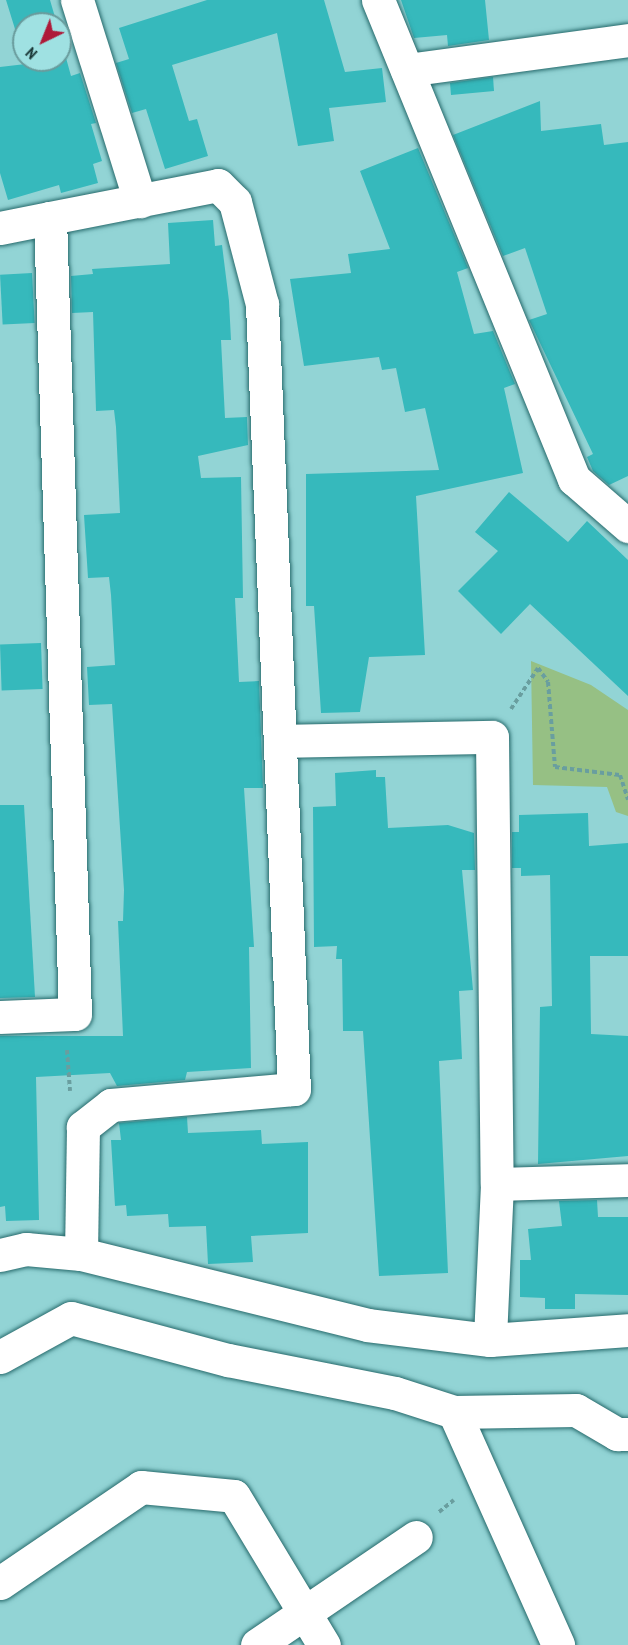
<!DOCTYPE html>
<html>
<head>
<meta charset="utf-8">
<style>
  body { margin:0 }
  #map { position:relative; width:628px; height:1645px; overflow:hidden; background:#92d4d5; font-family:"PT Sans Narrow",sans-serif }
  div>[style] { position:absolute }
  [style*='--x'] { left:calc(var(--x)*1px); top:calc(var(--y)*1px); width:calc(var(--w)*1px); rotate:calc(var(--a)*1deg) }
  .green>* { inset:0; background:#96c084 }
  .building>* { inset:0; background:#36b9bc; transform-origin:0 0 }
  .path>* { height:4px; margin-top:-2px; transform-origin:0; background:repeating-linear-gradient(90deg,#699e9f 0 4.5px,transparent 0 7.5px) }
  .roads { filter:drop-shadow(0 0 2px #276a6c) drop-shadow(0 0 2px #276a6c) }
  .street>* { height:33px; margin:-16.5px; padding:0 16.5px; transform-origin:16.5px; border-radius:16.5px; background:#fff }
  span { translate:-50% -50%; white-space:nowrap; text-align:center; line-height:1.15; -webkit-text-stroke:4.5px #9fe1e2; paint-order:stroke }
  .north { position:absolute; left:12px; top:12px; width:60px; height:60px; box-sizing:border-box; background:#9fe1e2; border:2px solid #699b9c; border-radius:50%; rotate:223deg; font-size:16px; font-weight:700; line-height:24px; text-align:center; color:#173333 }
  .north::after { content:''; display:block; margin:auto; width:21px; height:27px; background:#ae1a39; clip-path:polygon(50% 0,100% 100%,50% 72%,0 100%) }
</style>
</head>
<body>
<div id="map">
  <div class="green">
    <div style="clip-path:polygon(531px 661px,591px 685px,628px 710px,628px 816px,616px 812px,607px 787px,533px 785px)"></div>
  </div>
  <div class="building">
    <div style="clip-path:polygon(6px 0,50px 0,57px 24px,24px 24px,24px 58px)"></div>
    <div style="clip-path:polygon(207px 0,324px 0,345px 72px,382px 68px,386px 102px,329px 108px,334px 141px,298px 146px,277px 33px,172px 65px,189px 121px,197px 119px,208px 156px,165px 169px,146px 109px,132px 113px,116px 63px,129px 59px,119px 28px)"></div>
    <div style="clip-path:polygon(401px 0,485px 0,489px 40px,448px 46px,447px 35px,414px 38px)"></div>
    <div style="clip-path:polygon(60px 36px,71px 76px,80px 73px,96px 123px,91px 124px,102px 161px,93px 164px,98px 183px,61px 193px,59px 185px,8px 200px,0 173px,0 67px,60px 60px)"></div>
    <div style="clip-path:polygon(493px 77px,494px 91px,451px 95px,450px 83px)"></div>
    <div style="clip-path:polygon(540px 101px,541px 131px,601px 124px,604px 145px,628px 142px,628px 476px,609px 485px,593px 471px,587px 457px,593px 454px,529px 320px,547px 314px,525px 248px,503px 256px,453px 135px)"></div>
    <div style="clip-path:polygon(418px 148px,468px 268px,457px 272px,474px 334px,493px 331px,515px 384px,504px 388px,523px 473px,416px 496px,425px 655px,369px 657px,360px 712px,321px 713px,314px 606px,306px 606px,306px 474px,439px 470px,425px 408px,405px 412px,396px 368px,382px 370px,379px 357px,304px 366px,290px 279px,351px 273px,348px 254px,390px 249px,360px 171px)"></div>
    <div style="clip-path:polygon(213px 220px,215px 246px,222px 245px,229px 301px,231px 340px,221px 340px,225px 418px,247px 417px,248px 445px,198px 456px,201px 478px,241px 477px,243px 598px,235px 598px,239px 682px,259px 681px,263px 788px,244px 788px,254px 947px,249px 947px,251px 1068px,187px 1072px,185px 1080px,117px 1086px,110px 1073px,36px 1077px,39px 1220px,6px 1221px,5px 1206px,0 1207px,0 1036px,123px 1036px,118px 921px,123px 921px,124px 890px,112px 704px,89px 705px,87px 667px,115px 665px,111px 595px,109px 577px,88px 578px,84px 515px,120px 513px,116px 427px,114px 410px,96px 411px,93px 312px,72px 313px,71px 276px,93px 274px,92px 269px,170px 264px,168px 223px)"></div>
    <div style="left:32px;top:273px;width:50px;height:32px;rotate:87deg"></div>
    <div style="clip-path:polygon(509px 492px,568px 542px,587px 521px,628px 560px,628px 696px,530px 604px,501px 634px,458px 591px,498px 551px,475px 532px)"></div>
    <div style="left:41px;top:643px;width:46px;height:41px;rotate:88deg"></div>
    <div style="clip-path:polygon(376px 770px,376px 777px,385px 777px,388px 828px,448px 825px,474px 833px,475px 870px,462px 870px,473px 990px,459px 991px,462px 1059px,439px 1061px,448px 1273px,379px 1276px,363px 1031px,343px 1031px,342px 959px,336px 959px,337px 946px,314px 947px,313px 807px,336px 806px,335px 773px)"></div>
    <div style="clip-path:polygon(0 805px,24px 805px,35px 997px,0 998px)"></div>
    <div style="clip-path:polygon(588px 813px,589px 846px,628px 843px,628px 956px,590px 956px,591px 1034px,628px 1036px,628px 1156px,538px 1164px,540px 1007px,552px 1006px,550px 875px,521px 876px,521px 868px,512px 868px,512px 832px,519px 832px,519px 815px)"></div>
    <div style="clip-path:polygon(187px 1117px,188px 1133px,261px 1130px,262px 1144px,308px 1142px,308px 1233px,251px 1236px,253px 1262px,208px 1264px,206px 1226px,169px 1227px,168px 1214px,127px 1216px,126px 1205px,115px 1206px,111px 1140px,121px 1140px,119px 1123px)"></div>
    <div style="clip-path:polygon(597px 1200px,598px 1217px,628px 1217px,628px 1295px,575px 1294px,575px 1309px,545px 1309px,545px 1298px,520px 1297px,520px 1260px,531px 1260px,528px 1229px,562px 1226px,559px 1201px)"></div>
  </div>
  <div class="path">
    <div style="--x:511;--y:709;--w:49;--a:-56.6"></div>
    <div style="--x:538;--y:668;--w:17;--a:54"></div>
    <div style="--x:548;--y:682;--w:85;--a:85.3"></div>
    <div style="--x:555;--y:767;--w:65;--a:7"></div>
    <div style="--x:620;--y:775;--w:26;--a:72"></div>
    <div style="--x:67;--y:1050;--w:41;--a:85.8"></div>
    <div style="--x:439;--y:1512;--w:19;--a:-39"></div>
  </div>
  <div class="roads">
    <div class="street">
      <div style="--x:77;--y:0;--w:211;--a:72.6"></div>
      <div style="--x:378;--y:0;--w:518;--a:67.75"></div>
      <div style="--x:574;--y:479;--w:72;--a:41"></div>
      <div style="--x:407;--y:70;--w:223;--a:-7.7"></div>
      <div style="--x:50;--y:218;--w:171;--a:-11.1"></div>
      <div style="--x:218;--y:185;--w:24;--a:45"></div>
      <div style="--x:235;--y:202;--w:106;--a:75.2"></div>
      <div style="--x:262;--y:304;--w:786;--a:87.67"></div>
      <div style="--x:294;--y:1089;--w:184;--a:175"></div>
      <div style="--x:111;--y:1105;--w:36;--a:142"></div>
      <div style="--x:83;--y:1127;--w:127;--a:90.9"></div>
      <div style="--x:0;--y:228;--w:51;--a:-11.3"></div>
      <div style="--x:50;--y:218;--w:796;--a:88.2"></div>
      <div style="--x:75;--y:1014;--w:75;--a:177.7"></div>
      <div style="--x:280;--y:741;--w:212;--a:-1.1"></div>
      <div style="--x:492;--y:737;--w:447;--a:89.4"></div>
      <div style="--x:497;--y:1184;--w:156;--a:92.6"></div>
      <div style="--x:497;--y:1184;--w:131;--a:-1.7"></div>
      <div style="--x:0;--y:1255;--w:27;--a:-13"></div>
      <div style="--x:26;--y:1249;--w:55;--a:5.2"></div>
      <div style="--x:81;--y:1254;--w:295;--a:13.9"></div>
      <div style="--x:367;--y:1325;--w:124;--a:7"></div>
      <div style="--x:490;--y:1340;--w:138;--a:-4.1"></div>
      <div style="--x:0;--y:1357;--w:81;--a:-28.8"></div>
      <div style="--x:71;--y:1318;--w:163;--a:15"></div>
      <div style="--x:228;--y:1360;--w:170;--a:11.2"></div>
      <div style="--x:395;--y:1393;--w:62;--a:17.9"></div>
      <div style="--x:454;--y:1412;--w:255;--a:65.9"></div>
      <div style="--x:454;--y:1412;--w:122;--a:-0.9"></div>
      <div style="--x:576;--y:1410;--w:48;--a:30.3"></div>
      <div style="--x:617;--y:1434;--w:11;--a:0"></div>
      <div style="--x:0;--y:1583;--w:171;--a:-34.2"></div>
      <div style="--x:141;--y:1487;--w:93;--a:5.5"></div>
      <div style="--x:234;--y:1496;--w:174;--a:58.9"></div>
      <div style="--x:257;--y:1645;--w:192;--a:-34.2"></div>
    </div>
  </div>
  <div class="north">N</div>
</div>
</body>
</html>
